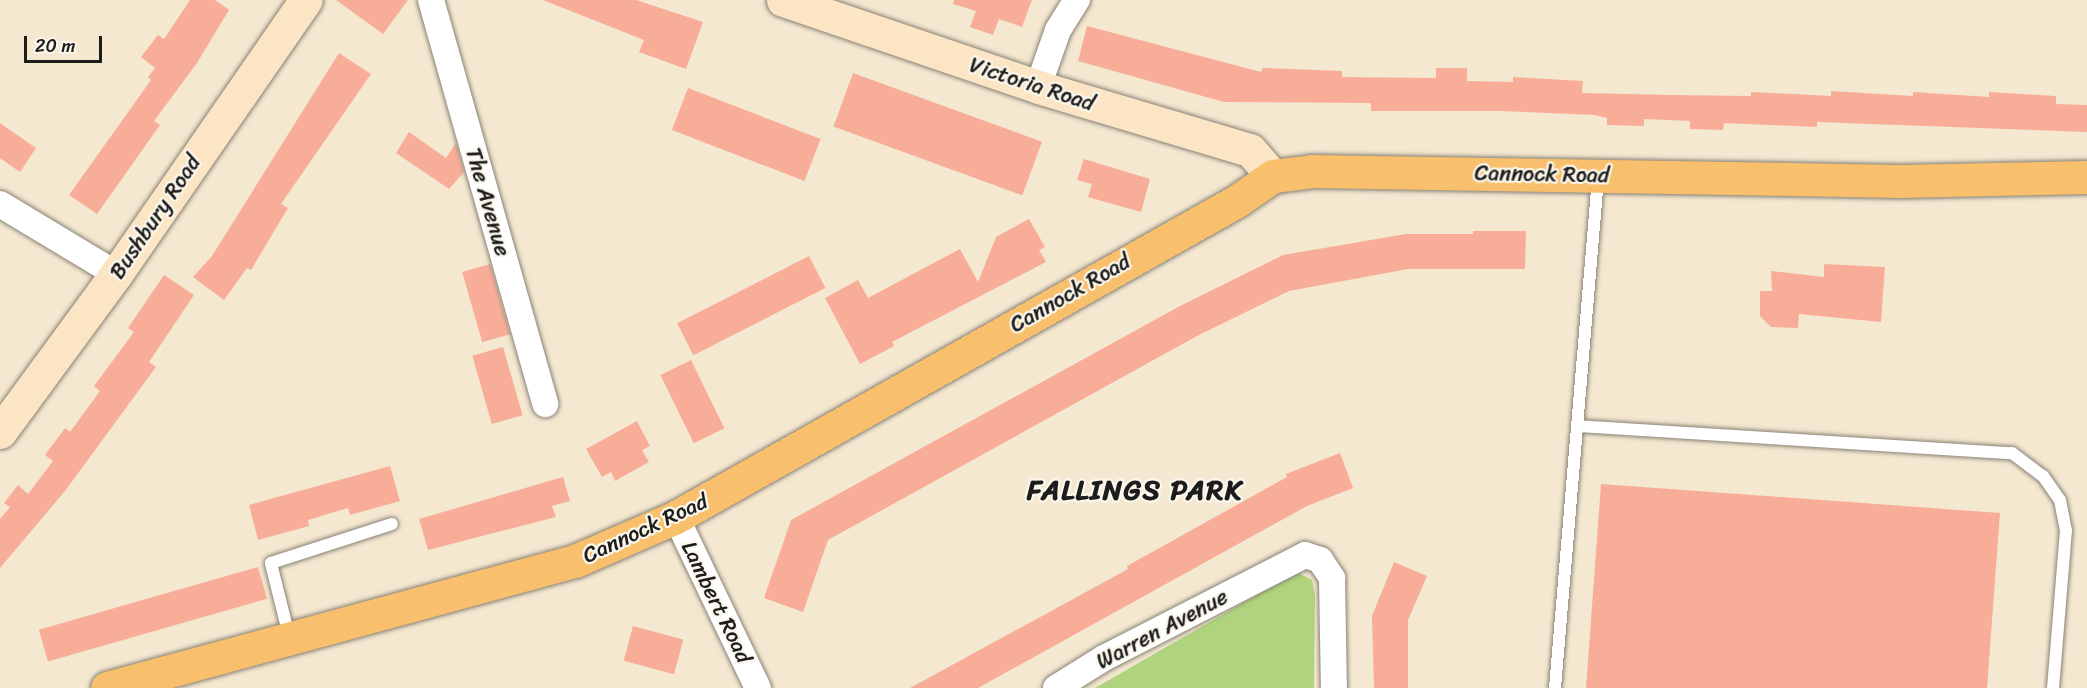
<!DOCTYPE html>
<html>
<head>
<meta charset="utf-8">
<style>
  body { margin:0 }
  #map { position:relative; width:2087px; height:688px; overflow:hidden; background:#f5e8d1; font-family:Sriracha,sans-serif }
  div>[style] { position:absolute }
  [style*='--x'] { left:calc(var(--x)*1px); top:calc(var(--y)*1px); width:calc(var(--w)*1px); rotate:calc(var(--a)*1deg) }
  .green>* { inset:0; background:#b0d47d }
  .building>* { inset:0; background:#f8ad99; transform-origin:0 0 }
  .roads { filter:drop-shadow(0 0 2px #888276) drop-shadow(0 0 2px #888276) }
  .lane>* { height:12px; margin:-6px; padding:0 6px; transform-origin:6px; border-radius:6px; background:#fff }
  .street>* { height:26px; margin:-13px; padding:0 13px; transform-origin:13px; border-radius:13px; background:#fff }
  .secondary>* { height:33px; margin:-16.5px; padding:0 16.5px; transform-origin:16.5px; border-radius:16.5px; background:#fce5c4 }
  .highway>* { height:33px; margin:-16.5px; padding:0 16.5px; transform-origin:16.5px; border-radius:16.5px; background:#f8bf6c }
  span { translate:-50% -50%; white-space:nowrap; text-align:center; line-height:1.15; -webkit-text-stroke:4.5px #fbf7ec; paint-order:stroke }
  .street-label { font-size:22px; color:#1c1c1c }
  .district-label { font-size:28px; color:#1c1c1c; font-weight:700; letter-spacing:1.5px }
  .scale { position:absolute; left:24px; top:36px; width:78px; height:27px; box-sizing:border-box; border:3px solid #1c1c1c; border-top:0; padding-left:8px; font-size:18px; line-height:21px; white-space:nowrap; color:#1c1c1c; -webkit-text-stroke:4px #fbf7ec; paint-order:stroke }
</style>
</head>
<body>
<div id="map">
  <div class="green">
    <div style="clip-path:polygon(1297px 572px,1312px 580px,1315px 595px,1314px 688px,1095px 688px)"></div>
  </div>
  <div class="building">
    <div style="clip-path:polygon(190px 0,215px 0,229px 10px,197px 63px,154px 121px,160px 125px,97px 214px,69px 195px,151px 80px,148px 77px,155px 68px,141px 57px,158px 35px,164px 39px)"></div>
    <div style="clip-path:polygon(336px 0,408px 0,383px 34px)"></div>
    <div style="clip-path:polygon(543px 0,636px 0,703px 22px,686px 69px,639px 52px,644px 40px)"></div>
    <div style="clip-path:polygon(954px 0,1032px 0,1022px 27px,999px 19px,993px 35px,970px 27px,976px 11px,953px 4px)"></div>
    <div style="clip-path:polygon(1087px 26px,1261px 72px,1263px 68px,1342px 71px,1342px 77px,1436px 78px,1436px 68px,1467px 68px,1467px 81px,1513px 82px,1513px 77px,1583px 81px,1582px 93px,1673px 95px,1751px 96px,1751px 92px,1831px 96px,1831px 91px,1913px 96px,1913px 92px,1989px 97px,1989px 92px,2056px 96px,2056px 104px,2087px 105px,2087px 132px,1817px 122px,1817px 127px,1724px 123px,1723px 130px,1690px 129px,1690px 121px,1644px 119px,1644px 126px,1607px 125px,1607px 118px,1594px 115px,1502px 111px,1371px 111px,1371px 103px,1224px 102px,1078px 61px)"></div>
    <div style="clip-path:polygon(339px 53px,371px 74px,281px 204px,288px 208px,251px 270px,247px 268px,224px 300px,193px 277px,212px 256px)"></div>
    <div style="left:853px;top:73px;width:201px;height:57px;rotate:20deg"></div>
    <div style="left:688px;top:88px;width:142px;height:45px;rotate:21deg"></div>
    <div style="clip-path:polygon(0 123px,36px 148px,20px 172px,0 158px)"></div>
    <div style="clip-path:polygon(409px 132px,446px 158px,456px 143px,464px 172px,449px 189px,396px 153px)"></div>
    <div style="clip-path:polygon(1084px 159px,1150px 179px,1141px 212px,1088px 197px,1092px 184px,1077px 180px)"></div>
    <div style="clip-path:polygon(1029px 219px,1045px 247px,1039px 250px,1046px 262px,892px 342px,894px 346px,860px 364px,825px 298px,858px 280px,868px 298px,960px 249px,978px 282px,996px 237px)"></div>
    <div style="clip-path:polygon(1473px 231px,1526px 231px,1525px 269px,1408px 269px,1289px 291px,1197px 336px,828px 540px,803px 612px,764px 598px,791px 520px,1180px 306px,1283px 255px,1406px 234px,1473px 234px)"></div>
    <div style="left:809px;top:256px;width:36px;height:148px;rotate:63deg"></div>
    <div style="left:490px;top:264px;width:73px;height:29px;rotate:74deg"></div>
    <div style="clip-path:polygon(1824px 264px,1885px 267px,1881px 322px,1799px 314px,1798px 328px,1771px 327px,1760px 316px,1760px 291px,1772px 291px,1771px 271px,1824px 277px)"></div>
    <div style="clip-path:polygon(164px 275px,194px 295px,149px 362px,156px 367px,65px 491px,0 568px,0 519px,10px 507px,4px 503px,18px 485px,28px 494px,53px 461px,45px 455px,65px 428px,70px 432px,100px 391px,94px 386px,134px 332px,128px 328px)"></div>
    <div style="left:503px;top:347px;width:71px;height:32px;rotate:74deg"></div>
    <div style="left:691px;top:360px;width:76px;height:34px;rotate:64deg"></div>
    <div style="clip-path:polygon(637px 421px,650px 446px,642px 450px,649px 462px,615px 481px,611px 472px,602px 477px,586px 449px)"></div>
    <div style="clip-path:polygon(1340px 453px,1353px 488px,1307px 506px,978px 688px,910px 688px,1128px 569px,1127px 566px,1287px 477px,1286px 474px)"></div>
    <div style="clip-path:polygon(390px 466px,400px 501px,350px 515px,348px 508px,308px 520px,309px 526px,258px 540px,249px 505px)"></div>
    <div style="clip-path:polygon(563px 477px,570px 501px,552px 506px,556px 517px,428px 550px,419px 519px)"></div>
    <div style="clip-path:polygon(1601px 484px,2000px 513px,1987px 688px,1586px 688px)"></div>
    <div style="clip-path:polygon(1394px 562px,1427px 576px,1408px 620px,1408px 688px,1374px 688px,1372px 616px)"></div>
    <div style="left:258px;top:567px;width:33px;height:228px;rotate:74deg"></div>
    <div style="left:633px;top:626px;width:52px;height:36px;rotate:15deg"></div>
  </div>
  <div class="roads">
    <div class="lane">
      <div style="--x:1577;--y:426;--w:436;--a:3.6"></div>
      <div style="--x:2012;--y:453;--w:39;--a:37"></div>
      <div style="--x:2043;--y:476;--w:29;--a:55"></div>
      <div style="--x:2060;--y:500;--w:31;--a:79"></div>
      <div style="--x:2066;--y:530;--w:159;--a:94.7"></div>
      <div style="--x:289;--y:636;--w:75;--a:-103.9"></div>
      <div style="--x:271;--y:563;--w:127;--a:-17.9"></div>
      <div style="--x:1555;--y:688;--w:512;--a:-85.18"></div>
    </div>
    <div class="street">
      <div style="--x:431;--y:0;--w:420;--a:74.2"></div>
      <div style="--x:1038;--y:87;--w:60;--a:-70.7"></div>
      <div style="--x:1058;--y:30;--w:36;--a:-58"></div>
      <div style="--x:0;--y:204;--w:135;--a:31.1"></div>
      <div style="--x:676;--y:517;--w:190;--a:64.4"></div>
      <div style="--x:1056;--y:688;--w:57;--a:-32"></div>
      <div style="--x:1104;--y:658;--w:226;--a:-27.1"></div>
      <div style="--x:1305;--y:555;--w:16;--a:18"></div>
      <div style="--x:1320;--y:560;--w:22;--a:56"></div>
      <div style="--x:1332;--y:578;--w:110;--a:89"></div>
    </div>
    <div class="secondary">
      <div style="--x:783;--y:0;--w:269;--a:18.8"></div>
      <div style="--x:1038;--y:87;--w:221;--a:16.6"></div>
      <div style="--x:1250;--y:150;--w:35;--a:49"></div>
      <div style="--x:0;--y:432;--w:196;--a:-53.7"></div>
      <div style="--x:116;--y:274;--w:333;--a:-55.3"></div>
    </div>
    <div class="highway">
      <div style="--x:107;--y:688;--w:485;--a:-15.2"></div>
      <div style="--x:575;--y:561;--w:110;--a:-23.5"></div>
      <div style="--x:676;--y:517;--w:644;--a:-29.39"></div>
      <div style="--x:1237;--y:201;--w:44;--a:-34.8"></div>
      <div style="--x:1273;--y:176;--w:38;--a:-7"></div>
      <div style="--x:1311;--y:171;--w:589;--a:0.97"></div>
      <div style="--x:1900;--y:181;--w:187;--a:-1.2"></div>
    </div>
  </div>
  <div class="street-label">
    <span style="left:1032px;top:84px;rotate:18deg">Victoria Road</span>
    <span style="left:1542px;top:174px;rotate:1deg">Cannock Road</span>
    <span style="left:488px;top:202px;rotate:74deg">The Avenue</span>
    <span style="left:155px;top:217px;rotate:-56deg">Bushbury Road</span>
    <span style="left:1070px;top:293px;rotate:-30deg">Cannock Road</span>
    <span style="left:645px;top:528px;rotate:-25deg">Cannock Road</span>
    <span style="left:717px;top:602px;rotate:64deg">Lambert Road</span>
    <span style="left:1162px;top:629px;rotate:-28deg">Warren Avenue</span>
  </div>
  <div class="district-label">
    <span style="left:1135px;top:490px">FALLINGS PARK</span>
  </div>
  <div class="scale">20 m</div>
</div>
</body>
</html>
